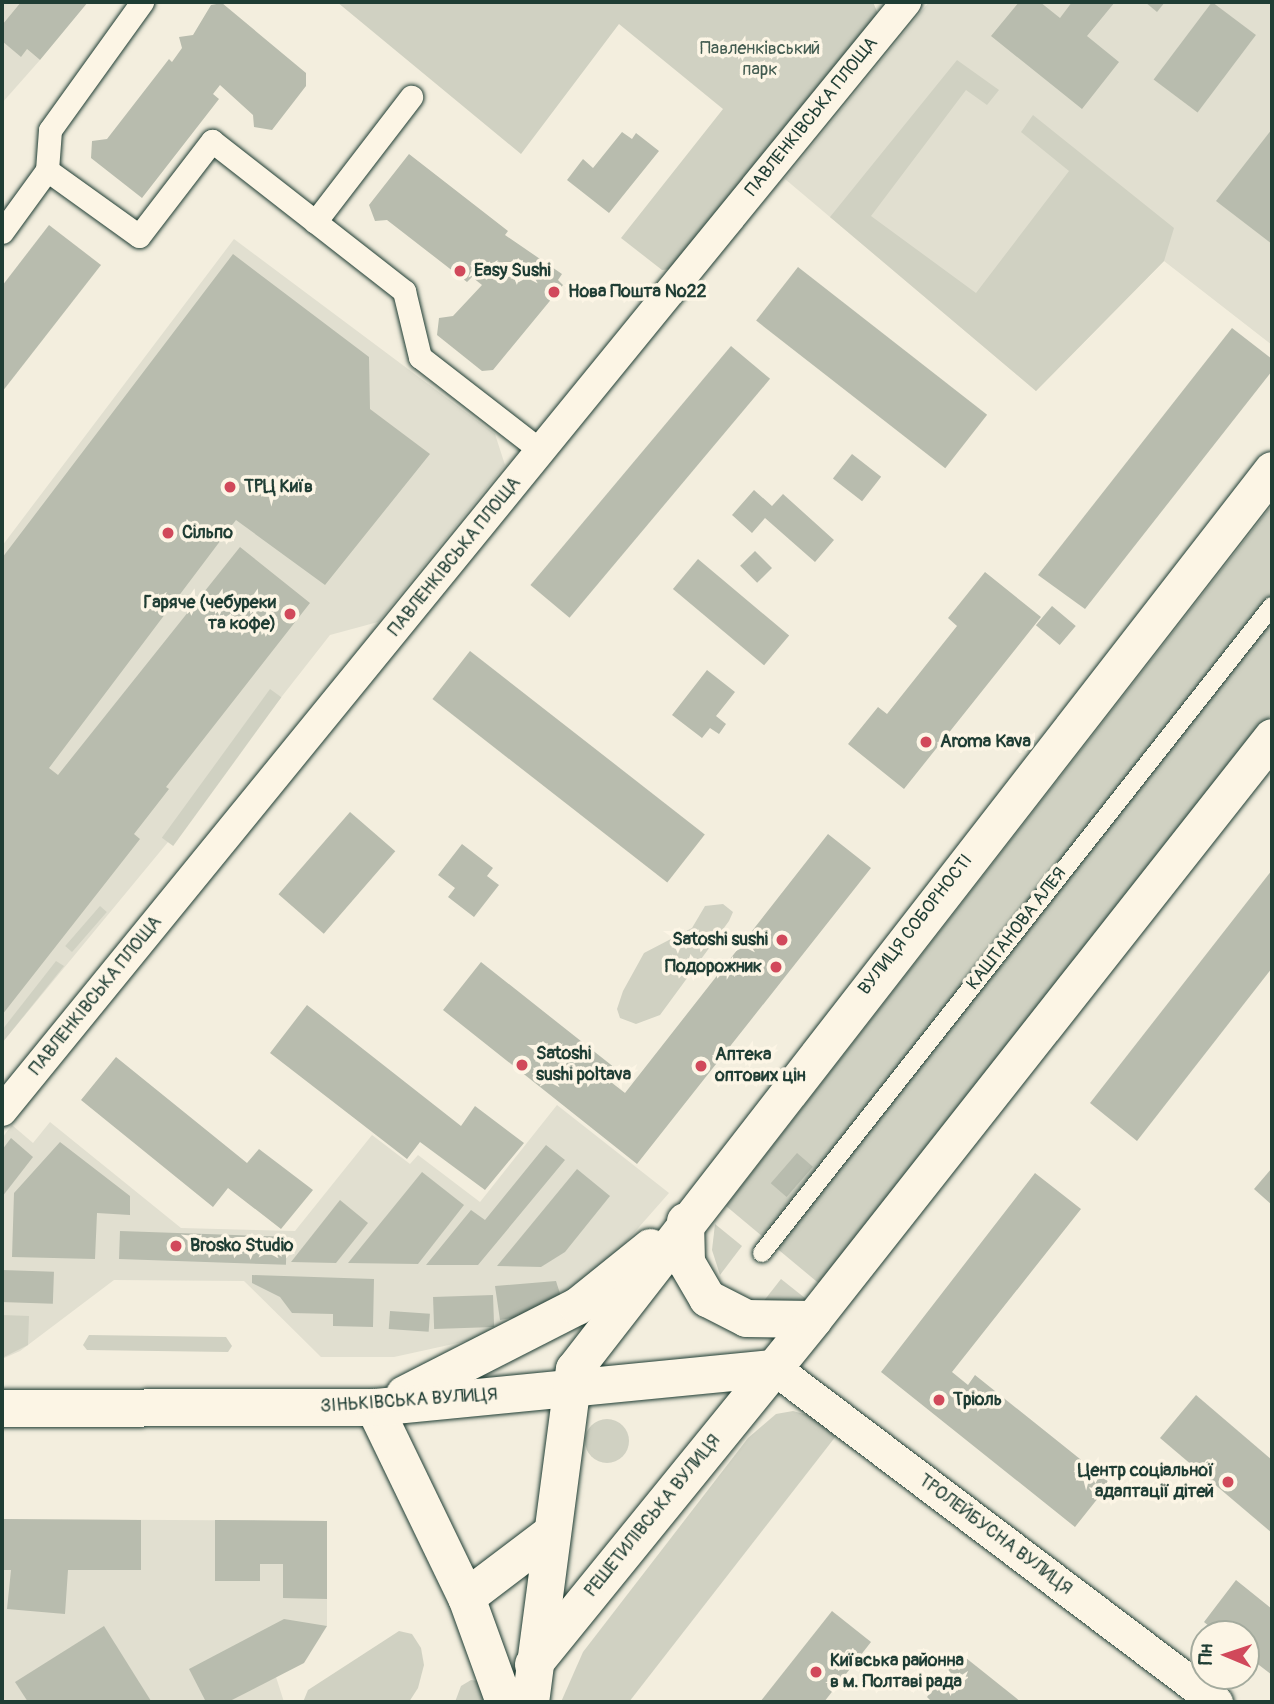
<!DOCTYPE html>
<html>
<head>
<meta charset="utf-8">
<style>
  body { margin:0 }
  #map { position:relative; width:1274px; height:1704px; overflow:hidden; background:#f3eede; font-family:Pangolin,sans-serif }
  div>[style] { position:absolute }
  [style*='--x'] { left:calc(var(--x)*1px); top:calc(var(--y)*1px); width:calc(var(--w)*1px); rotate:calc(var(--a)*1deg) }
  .built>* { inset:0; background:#e1dfd0 }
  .green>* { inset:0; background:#d0d1c2; transform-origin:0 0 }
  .round { border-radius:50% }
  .building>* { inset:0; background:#b8bcae; transform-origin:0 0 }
  .roads { filter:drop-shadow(0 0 2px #1f3d34) drop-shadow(0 0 2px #1f3d34) }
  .pedestrian>* { height:18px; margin:-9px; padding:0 9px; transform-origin:9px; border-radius:9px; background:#fcf5e5 }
  .minor>* { height:23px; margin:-11.5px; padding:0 11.5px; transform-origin:11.5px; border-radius:11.5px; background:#fcf5e5 }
  .tertiary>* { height:30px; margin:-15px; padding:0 15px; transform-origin:15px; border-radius:15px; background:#fcf5e5 }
  .secondary>* { height:33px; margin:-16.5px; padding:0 16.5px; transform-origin:16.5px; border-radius:16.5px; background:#fcf5e5 }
  .primary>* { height:37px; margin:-18.5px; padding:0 18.5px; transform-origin:18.5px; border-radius:18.5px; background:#fcf5e5 }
  .dots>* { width:19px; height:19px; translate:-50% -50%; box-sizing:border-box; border:4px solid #fcf5e5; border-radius:50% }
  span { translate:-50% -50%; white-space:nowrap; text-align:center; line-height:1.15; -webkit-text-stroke:7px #fcf5e5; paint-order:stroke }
  .park-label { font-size:18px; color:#425b50 }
  .street-label { font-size:18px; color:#1f3d34 }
  .poi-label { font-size:18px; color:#1f3d34; font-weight:700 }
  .left { translate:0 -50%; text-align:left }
  .right { translate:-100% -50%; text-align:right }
  .frame { position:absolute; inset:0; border:4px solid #1f3d34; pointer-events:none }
  .north { position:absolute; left:1190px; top:1620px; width:70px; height:70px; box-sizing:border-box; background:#fcf5e5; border:2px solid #a4ab9e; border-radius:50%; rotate:272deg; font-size:19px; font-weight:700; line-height:28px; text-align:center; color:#1f3d34 }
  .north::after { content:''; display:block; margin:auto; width:24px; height:32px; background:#d1495b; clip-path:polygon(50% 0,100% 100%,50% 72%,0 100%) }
</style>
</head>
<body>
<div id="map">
  <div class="built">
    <div style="clip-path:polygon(2px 2px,21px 2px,2px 25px)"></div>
    <div style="clip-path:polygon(929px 2px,1272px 2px,1272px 345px,1164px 261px,1036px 391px,785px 179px)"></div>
    <div style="clip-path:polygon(2px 28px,40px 60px,2px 103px)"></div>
    <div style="clip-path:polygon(234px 239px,495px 434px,505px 465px,378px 622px,330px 635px,168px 842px,2px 1043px,2px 546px)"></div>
    <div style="clip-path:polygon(557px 1105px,669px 1193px,581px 1293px,499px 1334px,394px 1357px,321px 1357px,244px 1281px,114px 1280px,20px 1351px,2px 1359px,2px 1138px,12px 1125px,33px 1143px,50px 1122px,181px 1228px,295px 1231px,372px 1135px,410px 1164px,418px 1155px,480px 1202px)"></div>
    <div style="clip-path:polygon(2px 1519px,327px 1521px,327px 1626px,276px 1677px,284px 1702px,2px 1702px)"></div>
  </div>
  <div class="green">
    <div style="clip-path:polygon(337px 2px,873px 2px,878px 14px,671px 269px,662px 270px,621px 238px,723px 109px,619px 24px,521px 154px)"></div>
    <div style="clip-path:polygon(957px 60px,999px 90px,987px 105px,966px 90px,871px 216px,976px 293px,1069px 171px,1021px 132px,1033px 115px,1174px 228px,1164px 261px,1036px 391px,830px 217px)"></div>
    <div style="clip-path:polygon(1272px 505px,1272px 714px,822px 1286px,726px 1206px)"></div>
    <div style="left:270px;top:689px;width:14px;height:184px;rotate:36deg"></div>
    <div style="clip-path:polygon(723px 904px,733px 912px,729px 921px,660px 1015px,636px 1024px,620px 1018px,617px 1009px,623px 991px,644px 953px,692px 928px,705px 906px)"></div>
    <div style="left:100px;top:906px;width:9px;height:53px;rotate:41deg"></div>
    <div style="clip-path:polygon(56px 961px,64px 966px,2px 1043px,2px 1030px)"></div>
    <div style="clip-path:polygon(715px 1224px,742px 1246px,720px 1275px,712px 1250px)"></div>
    <div style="clip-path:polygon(781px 1279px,810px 1302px,759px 1307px)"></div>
    <div style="clip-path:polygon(2px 1315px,29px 1316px,28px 1345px,2px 1358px)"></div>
    <div style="clip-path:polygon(89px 1335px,226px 1337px,232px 1346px,228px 1352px,87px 1350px,83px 1345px)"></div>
    <div style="clip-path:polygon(793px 1411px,811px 1416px,836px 1436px,629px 1702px,561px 1702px,583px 1652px,748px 1438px,776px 1414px)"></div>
    <div class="round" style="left:585px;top:1419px;width:44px;height:44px"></div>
    <div style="clip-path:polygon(399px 1631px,412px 1634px,421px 1648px,424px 1665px,418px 1688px,409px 1702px,303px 1702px,308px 1690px)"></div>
    <div style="clip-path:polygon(471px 1680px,483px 1682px,491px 1702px,455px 1702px,461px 1686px)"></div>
  </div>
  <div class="building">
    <div style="clip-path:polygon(21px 2px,88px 2px,40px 60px,27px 49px,21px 57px,2px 41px,2px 25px)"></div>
    <div style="clip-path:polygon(1019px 2px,1040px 2px,1060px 18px,1072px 2px,1115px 2px,1087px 36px,1119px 62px,1082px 109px,991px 36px)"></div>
    <div style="clip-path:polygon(1145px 2px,1165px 2px,1157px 12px)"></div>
    <div style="left:1212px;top:2px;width:55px;height:97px;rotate:37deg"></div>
    <div style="clip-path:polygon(222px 3px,306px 73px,306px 86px,272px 130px,254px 127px,253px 115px,220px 85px,213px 94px,219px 99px,142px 198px,91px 158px,92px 141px,107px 139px,169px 59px,172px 62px,182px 48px,179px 37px,193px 35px,211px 5px)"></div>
    <div style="clip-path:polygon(1272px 129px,1272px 244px,1216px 201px)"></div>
    <div style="clip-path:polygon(622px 132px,632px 139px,636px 133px,659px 151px,609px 213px,567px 180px,583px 159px,593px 168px)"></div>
    <div style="clip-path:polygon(409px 154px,508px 231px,505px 235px,562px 274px,558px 280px,563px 285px,493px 370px,482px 371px,437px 335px,439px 318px,453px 316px,482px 285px,472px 277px,467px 282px,387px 220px,375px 221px,369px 205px)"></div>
    <div style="clip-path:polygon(49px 225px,101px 265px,2px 392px,2px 286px)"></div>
    <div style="clip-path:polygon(233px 254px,369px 357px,370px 409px,430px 454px,325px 585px,236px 520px,49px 768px,58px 775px,240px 547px,310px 603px,166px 787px,169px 789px,134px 834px,140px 839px,2px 1015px,2px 558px)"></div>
    <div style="left:798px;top:267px;width:240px;height:68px;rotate:38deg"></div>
    <div style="clip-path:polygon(1232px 328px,1272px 359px,1272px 371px,1085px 609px,1038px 575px)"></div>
    <div style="left:731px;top:346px;width:51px;height:312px;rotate:40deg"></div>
    <div style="left:852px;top:454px;width:37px;height:31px;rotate:38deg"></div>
    <div style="clip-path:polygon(754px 490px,772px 506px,783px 494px,834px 540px,815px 562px,765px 518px,752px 533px,732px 515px)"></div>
    <div style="left:755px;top:551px;width:24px;height:21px;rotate:45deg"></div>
    <div style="left:698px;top:559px;width:119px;height:39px;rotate:40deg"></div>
    <div style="clip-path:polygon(985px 572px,1041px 617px,904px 789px,848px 744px,878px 707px,887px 714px,957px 626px,948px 618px)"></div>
    <div style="left:1052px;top:606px;width:31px;height:25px;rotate:40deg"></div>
    <div style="left:470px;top:651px;width:298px;height:61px;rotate:38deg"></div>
    <div style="clip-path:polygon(707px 670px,735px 692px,716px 716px,726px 724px,719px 734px,710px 728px,702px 738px,672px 715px)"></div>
    <div style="left:350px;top:812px;width:60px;height:109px;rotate:41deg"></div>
    <div style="clip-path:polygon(828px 834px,871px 868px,637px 1164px,443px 1010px,481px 962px,615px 1068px,607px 1079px,625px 1093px)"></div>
    <div style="clip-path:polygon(462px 844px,493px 868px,487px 876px,499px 885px,474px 917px,448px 897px,455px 888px,438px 875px)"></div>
    <div style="clip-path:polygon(1272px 870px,1272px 968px,1137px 1141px,1090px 1103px)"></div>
    <div style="clip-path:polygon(307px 1005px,461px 1126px,475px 1106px,524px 1143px,485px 1190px,420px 1142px,407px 1159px,270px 1053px)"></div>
    <div style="clip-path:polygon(116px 1057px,247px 1163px,259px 1149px,313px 1190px,281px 1229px,228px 1188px,213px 1207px,81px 1100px)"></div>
    <div style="clip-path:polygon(11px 1138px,33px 1157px,2px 1197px,2px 1150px)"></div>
    <div style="clip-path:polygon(60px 1142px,130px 1196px,130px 1215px,97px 1213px,95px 1259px,12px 1257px,14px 1193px)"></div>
    <div style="clip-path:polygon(546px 1145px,565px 1160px,478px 1265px,426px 1265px,471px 1210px,485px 1220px)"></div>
    <div style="left:797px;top:1153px;width:21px;height:40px;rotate:41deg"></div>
    <div style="clip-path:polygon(1272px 1168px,1272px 1205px,1254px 1189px)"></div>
    <div style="clip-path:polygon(577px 1169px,610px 1196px,565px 1252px,541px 1267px,497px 1266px)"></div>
    <div style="clip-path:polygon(422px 1172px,464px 1205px,418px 1264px,348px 1263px)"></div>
    <div style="clip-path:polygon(1035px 1173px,1081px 1209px,952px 1372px,968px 1385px,975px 1375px,1110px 1483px,1075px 1527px,881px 1372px)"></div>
    <div style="clip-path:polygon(340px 1200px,368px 1223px,336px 1263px,291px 1262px)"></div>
    <div style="left:120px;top:1231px;width:167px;height:28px;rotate:2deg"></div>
    <div style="left:2px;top:1270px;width:52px;height:32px;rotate:2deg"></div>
    <div style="clip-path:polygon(252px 1275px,374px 1279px,373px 1327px,333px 1326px,333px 1314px,292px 1313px,280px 1297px,252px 1283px)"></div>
    <div style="clip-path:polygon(556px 1281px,563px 1303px,549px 1312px,500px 1320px,495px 1286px)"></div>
    <div style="left:493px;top:1295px;width:32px;height:60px;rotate:88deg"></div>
    <div style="left:390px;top:1311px;width:40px;height:18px;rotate:4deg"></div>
    <div style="clip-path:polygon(1196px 1395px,1272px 1460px,1272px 1533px,1160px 1438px)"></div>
    <div style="clip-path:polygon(2px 1519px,141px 1520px,141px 1570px,68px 1570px,65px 1614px,7px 1609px,11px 1570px,2px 1570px)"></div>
    <div style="clip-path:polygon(215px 1520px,327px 1521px,327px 1599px,283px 1598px,283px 1564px,260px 1564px,260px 1581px,215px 1581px)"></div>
    <div style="clip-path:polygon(1236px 1580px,1272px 1609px,1272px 1675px,1246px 1655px,1246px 1634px,1219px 1634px,1204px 1622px)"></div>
    <div style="clip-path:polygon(832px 1611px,871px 1642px,824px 1702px,760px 1702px)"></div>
    <div style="clip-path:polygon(284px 1619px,327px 1626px,304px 1663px,228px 1702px,206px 1702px,189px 1669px)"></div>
    <div style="clip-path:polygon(104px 1626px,151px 1701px,28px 1702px,15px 1682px)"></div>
    <div style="clip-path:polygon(961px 1654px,1021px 1702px,932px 1702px,927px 1697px)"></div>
  </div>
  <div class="roads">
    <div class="pedestrian">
      <div style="--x:762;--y:1253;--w:824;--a:-51.75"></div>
    </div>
    <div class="minor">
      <div style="--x:47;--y:170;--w:113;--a:35.7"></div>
      <div style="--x:139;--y:236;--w:120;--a:-52.5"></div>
      <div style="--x:212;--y:141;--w:244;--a:38"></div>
      <div style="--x:404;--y:291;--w:68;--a:76.4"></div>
      <div style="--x:420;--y:357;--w:153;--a:37.8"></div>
      <div style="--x:315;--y:222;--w:158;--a:-52.5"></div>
      <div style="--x:2;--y:232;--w:77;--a:-54"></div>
      <div style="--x:47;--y:170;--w:40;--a:-85.7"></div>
      <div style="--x:50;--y:130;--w:158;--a:-54.3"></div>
    </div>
    <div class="tertiary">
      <div style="--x:2;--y:1111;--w:1431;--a:-50.81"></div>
    </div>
    <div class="secondary">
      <div style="--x:774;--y:1368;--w:554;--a:37.08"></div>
    </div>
    <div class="primary">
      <div style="--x:685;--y:1221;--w:41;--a:88.6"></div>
      <div style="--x:686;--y:1262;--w:42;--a:59.7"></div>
      <div style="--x:707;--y:1298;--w:44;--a:27.1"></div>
      <div style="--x:746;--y:1318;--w:67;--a:0.9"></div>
      <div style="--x:404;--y:1394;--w:194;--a:-27"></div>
      <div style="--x:577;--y:1306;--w:94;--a:-38.9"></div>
      <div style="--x:374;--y:1407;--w:211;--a:64.2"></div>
      <div style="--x:466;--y:1597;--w:112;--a:70.1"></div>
      <div style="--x:2;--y:1408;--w:372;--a:-0.2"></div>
      <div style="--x:374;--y:1407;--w:402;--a:-5.6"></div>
      <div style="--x:466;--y:1597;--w:104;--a:-37.2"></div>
      <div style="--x:533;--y:1664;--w:444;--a:-50.9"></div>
      <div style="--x:813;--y:1319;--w:741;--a:-51.74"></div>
      <div style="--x:530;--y:1702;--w:336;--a:-82.5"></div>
      <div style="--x:574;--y:1369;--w:1138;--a:-52.17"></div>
    </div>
  </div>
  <div class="dots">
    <div style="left:460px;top:271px;background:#d1495b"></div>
    <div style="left:554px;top:292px;background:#d1495b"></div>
    <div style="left:230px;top:487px;background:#d1495b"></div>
    <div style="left:168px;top:533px;background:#d1495b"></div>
    <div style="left:290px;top:614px;background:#d1495b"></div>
    <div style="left:926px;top:742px;background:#d1495b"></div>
    <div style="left:782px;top:940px;background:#d1495b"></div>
    <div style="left:776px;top:967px;background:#d1495b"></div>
    <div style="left:522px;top:1065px;background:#d1495b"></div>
    <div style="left:701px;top:1066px;background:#d1495b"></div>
    <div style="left:176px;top:1246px;background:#d1495b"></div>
    <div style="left:939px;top:1400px;background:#d1495b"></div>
    <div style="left:1228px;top:1482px;background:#d1495b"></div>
    <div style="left:816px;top:1672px;background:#d1495b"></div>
  </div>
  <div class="park-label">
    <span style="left:760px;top:60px">Павленківський<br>парк</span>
  </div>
  <div class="street-label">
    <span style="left:812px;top:117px;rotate:-51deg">ПАВЛЕНКІВСЬКА ПЛОЩА</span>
    <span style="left:455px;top:557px;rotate:-51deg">ПАВЛЕНКІВСЬКА ПЛОЩА</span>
    <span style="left:916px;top:925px;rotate:-52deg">ВУЛИЦЯ СОБОРНОСТІ</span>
    <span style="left:1017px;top:929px;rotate:-52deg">КАШТАНОВА АЛЕЯ</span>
    <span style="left:96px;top:996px;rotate:-51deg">ПАВЛЕНКІВСЬКА ПЛОЩА</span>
    <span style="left:409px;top:1401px;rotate:-4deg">ЗІНЬКІВСЬКА ВУЛИЦЯ</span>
    <span style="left:653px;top:1516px;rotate:-51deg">РЕШЕТИЛІВСЬКА ВУЛИЦЯ</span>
    <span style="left:995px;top:1535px;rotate:37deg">ТРОЛЕЙБУСНА ВУЛИЦЯ</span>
  </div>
  <div class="poi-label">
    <span class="left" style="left:474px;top:271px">Easy Sushi</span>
    <span class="left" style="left:568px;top:292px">Нова Пошта №22</span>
    <span class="left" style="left:244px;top:487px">ТРЦ Київ</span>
    <span class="left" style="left:182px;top:533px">Сільпо</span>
    <span class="right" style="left:276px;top:614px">Гаряче (чебуреки<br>та кофе)</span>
    <span class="left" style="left:940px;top:742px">Aroma Kava</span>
    <span class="right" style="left:768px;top:940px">Satoshi sushi</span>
    <span class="right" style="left:762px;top:967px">Подорожник</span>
    <span class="left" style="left:536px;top:1065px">Satoshi<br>sushi poltava</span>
    <span class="left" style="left:715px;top:1066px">Аптека<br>оптових цін</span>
    <span class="left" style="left:190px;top:1246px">Brosko Studio</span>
    <span class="left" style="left:953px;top:1400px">Тріоль</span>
    <span class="right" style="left:1214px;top:1482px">Центр соціальної<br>адаптації дітей</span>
    <span class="left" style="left:830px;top:1672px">Київська районна<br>в м. Полтаві рада</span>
  </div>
  <div class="frame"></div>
  <div class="north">Пн</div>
</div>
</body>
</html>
